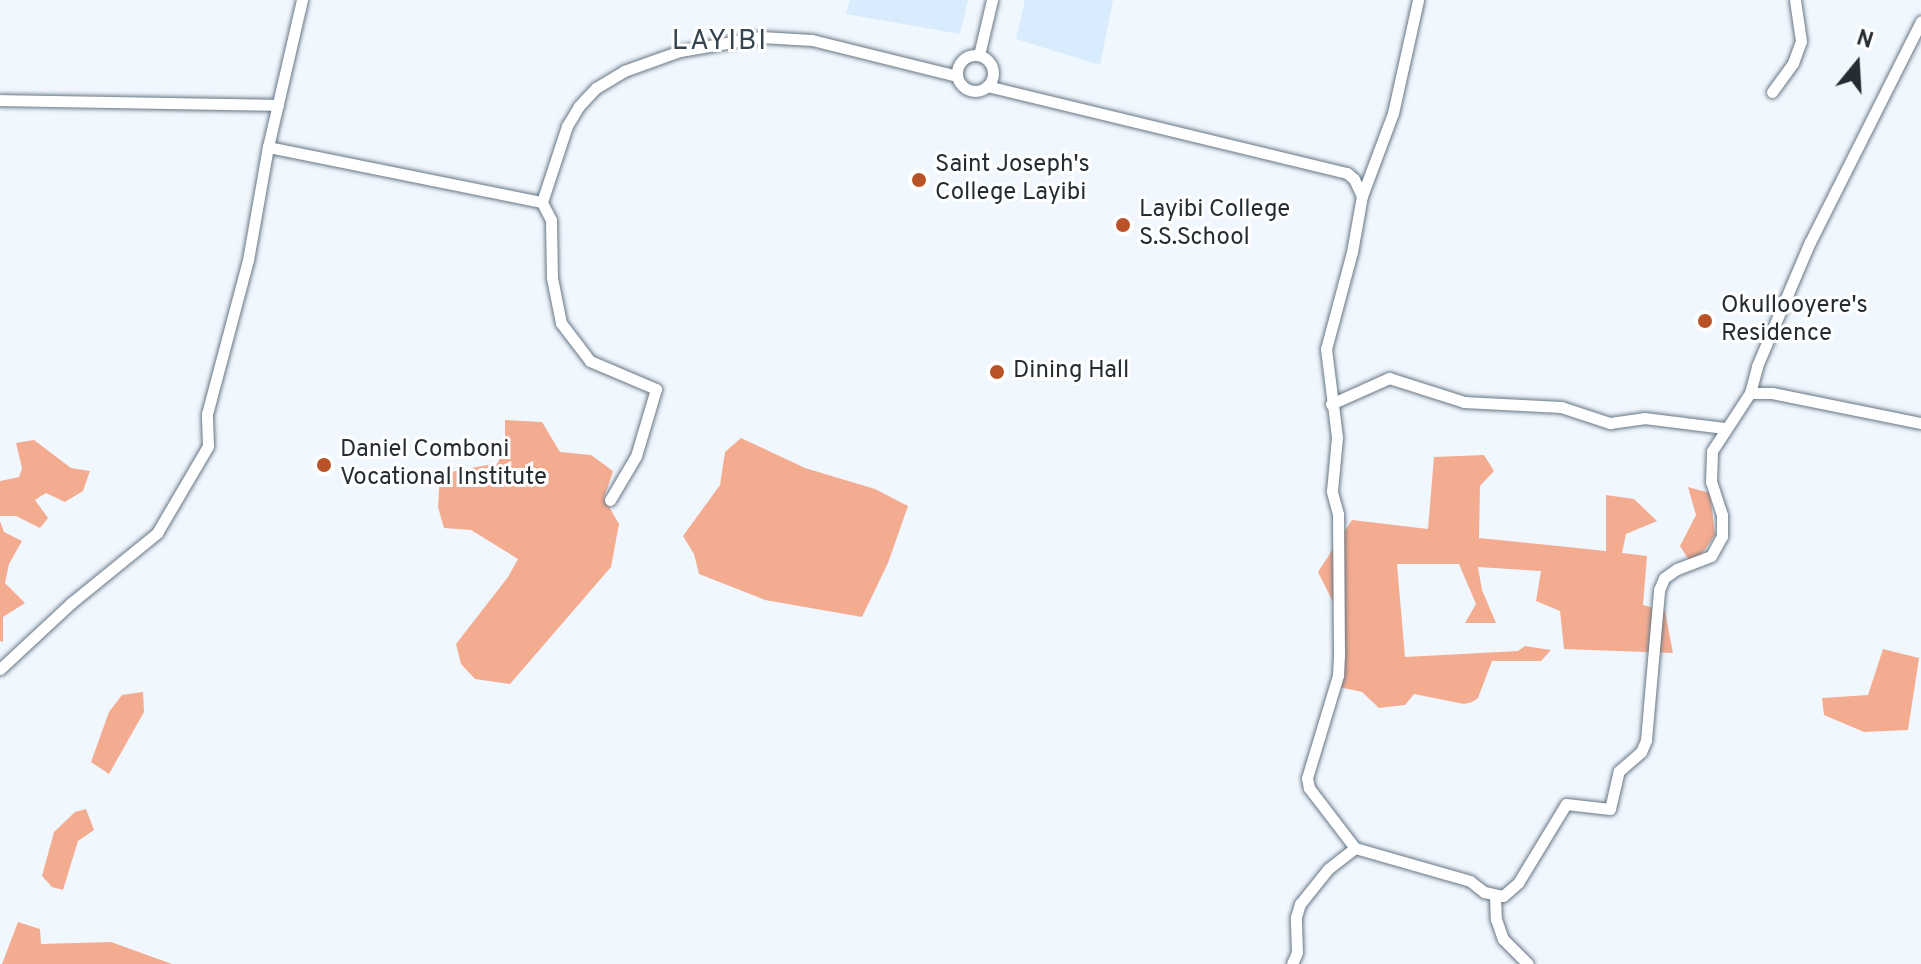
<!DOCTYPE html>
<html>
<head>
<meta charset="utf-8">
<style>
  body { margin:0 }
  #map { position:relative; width:1921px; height:964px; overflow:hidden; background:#f0f7fe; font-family:Overpass,sans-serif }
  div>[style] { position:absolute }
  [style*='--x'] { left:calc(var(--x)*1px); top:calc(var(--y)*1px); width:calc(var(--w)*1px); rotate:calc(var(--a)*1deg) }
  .built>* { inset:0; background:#d8ecfd }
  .forest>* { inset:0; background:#f4ac90 }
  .roads { filter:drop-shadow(0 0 2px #667785) drop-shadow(0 0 2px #667785) }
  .minor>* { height:11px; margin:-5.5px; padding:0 5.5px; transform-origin:5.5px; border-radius:5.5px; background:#fff }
  .minor>.ring { margin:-5.5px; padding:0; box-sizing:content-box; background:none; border:11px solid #fff; border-radius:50% }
  .dots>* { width:22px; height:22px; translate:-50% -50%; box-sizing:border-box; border:4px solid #fff; border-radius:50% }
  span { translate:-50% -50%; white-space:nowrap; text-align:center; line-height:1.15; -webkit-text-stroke:6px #fff; paint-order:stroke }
  .poi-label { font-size:24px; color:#252c32 }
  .left { translate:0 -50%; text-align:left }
  .quarter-label { font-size:28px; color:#344350; letter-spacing:2px }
  .north { position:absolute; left:1817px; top:24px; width:80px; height:80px; -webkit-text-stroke:6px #fff; paint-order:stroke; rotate:18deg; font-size:22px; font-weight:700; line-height:32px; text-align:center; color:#252c32 }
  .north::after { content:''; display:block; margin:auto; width:28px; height:36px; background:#252c32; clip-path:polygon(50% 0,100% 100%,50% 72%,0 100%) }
</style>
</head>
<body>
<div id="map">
  <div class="built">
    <div style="clip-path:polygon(850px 0,968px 0,960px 34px,846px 14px)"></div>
    <div style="clip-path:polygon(1025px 0,1113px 0,1100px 65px,1016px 39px)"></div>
  </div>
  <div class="forest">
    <div style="clip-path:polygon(505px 420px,542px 422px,560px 452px,591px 455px,613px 471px,604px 498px,619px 524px,611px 567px,510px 684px,475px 679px,461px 664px,456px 644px,508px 577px,518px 559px,471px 530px,444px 528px,438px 507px,440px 474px,498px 463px,505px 441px)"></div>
    <div style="clip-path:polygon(741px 438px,805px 468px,875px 489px,908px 506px,888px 563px,862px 617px,765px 600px,699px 574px,694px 554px,683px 536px,720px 485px,725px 452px)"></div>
    <div style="clip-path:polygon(34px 440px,71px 468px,90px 471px,83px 491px,65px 502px,46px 493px,35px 500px,48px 518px,40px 528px,16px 516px,0 516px,0 481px,19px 477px,22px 468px,16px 443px)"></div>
    <div style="clip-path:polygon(1484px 455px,1494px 471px,1480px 486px,1479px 538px,1606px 551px,1606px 495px,1634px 499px,1657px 521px,1626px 534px,1622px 553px,1647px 556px,1643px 605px,1665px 611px,1673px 653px,1564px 649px,1560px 611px,1536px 601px,1541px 571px,1478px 567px,1482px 590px,1496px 623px,1465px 623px,1476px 604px,1459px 564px,1397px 564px,1405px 657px,1518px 651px,1525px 646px,1551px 650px,1541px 661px,1492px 661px,1478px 698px,1472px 702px,1464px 704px,1414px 694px,1405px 705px,1379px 708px,1362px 692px,1339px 687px,1342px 620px,1318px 572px,1352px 520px,1428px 529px,1434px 457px)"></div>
    <div style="clip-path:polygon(1688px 487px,1710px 493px,1715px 535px,1701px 555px,1689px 560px,1680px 546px,1696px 515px)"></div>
    <div style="clip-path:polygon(0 521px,4px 532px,22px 541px,9px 564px,5px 583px,25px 603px,3px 617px,3px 642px,0 641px)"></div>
    <div style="clip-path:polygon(1883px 649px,1919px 658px,1908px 730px,1864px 732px,1824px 715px,1822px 698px,1868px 695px)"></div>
    <div style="clip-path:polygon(143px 692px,144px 712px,109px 774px,91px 762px,109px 712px,122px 695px)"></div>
    <div style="clip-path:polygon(86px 809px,94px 830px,78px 841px,63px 890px,52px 887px,42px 876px,54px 832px,75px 812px)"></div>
    <div style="clip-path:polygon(18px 922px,40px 929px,41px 944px,111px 942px,172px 964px,2px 964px)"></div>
  </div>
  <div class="roads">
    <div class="minor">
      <div style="--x:979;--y:55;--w:57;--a:-76.7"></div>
      <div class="ring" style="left:957px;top:55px;width:25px;height:25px"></div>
      <div style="--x:987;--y:86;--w:370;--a:13.6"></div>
      <div style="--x:1347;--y:173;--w:9;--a:41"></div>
      <div style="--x:1354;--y:179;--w:19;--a:65"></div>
      <div style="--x:1772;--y:92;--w:36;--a:-54"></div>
      <div style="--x:1793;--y:63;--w:23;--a:-70"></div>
      <div style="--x:1801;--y:41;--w:41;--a:-98.3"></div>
      <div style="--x:0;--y:100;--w:278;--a:1"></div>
      <div style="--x:268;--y:147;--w:279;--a:11.4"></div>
      <div style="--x:1750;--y:393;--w:22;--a:0"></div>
      <div style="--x:1772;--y:393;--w:152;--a:11.4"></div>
      <div style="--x:1331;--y:404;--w:64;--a:-24.1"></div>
      <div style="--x:1389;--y:378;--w:79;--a:17.7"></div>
      <div style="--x:1464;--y:402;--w:97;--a:3"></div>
      <div style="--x:1561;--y:407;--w:52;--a:18.1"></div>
      <div style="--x:1610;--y:423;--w:34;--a:-8"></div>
      <div style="--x:1644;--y:418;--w:81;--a:7.1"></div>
      <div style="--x:610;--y:500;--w:51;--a:-59.4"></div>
      <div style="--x:636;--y:456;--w:70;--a:-73.4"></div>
      <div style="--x:656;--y:389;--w:72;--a:-157"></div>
      <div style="--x:590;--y:361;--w:48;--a:-127.3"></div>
      <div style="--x:561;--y:323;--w:46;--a:-101.3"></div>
      <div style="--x:552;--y:278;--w:58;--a:-91"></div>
      <div style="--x:551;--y:220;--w:20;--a:-117"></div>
      <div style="--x:542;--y:202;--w:80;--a:-71.8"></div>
      <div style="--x:567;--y:126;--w:23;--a:-59"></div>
      <div style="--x:579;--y:106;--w:25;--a:-47"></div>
      <div style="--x:596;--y:88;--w:33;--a:-31"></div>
      <div style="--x:624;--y:71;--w:59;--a:-19.7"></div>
      <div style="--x:680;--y:51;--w:82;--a:-9.8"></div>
      <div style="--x:761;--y:37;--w:51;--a:3.4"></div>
      <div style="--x:812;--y:40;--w:149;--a:13.9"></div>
      <div style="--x:0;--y:669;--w:97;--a:-42.9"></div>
      <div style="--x:71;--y:603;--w:111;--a:-39.1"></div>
      <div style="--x:157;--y:533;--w:101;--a:-59.6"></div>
      <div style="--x:208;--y:446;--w:32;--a:-92"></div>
      <div style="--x:207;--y:414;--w:159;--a:-75.1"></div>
      <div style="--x:248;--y:260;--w:115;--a:-80"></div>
      <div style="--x:268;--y:147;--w:151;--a:-77"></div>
      <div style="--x:1355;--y:848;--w:76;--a:-127.5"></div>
      <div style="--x:1309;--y:788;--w:10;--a:-101"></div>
      <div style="--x:1307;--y:778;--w:108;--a:-73.2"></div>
      <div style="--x:1338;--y:675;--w:21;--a:-87"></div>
      <div style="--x:1339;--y:654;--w:140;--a:-90.4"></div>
      <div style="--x:1338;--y:514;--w:24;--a:-105"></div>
      <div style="--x:1332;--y:491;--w:54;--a:-84.7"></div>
      <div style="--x:1337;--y:437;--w:89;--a:-97.1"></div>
      <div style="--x:1326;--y:349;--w:100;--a:-75"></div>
      <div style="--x:1352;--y:252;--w:57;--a:-79.9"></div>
      <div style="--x:1362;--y:196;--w:89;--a:-69.5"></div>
      <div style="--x:1393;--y:113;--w:116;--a:-77.5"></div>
      <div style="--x:1495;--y:896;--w:23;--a:88"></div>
      <div style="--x:1496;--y:919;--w:21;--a:71"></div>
      <div style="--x:1503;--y:939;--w:35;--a:45"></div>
      <div style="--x:1292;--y:964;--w:13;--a:-67"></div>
      <div style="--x:1297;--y:952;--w:35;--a:-92"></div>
      <div style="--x:1296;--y:917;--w:14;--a:-73"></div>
      <div style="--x:1300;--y:904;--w:45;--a:-51.3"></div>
      <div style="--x:1328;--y:869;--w:34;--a:-38"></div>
      <div style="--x:1355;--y:848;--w:120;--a:16"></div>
      <div style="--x:1470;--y:881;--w:18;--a:38"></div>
      <div style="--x:1484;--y:892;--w:19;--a:12"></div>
      <div style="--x:1503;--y:896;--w:20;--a:-41"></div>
      <div style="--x:1518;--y:883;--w:92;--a:-58.7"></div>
      <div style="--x:1566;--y:804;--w:44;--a:6.5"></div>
      <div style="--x:1610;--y:809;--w:39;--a:-77"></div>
      <div style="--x:1619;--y:771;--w:29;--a:-41"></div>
      <div style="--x:1641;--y:752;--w:13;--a:-67"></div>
      <div style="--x:1646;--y:740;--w:151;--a:-85"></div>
      <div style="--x:1659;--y:590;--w:13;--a:-67"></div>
      <div style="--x:1664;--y:578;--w:16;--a:-35"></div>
      <div style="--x:1677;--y:569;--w:36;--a:-21"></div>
      <div style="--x:1711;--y:556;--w:23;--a:-61"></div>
      <div style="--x:1722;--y:536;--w:21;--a:-90"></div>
      <div style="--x:1722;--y:515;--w:35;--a:-108"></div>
      <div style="--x:1711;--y:482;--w:31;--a:-88"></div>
      <div style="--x:1712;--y:451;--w:69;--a:-56.8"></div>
      <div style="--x:1750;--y:393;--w:28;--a:-75"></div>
      <div style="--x:1757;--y:366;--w:135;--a:-66.9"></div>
      <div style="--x:1810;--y:242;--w:247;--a:-63.3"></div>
    </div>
  </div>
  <div class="dots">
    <div style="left:919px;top:180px;background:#b95327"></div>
    <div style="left:1123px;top:225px;background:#b95327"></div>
    <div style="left:1705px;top:321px;background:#b95327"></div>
    <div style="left:997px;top:372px;background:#b95327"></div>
    <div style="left:324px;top:465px;background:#b95327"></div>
  </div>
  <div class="poi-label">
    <span class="left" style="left:935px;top:180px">Saint Joseph's<br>College Layibi</span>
    <span class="left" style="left:1139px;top:225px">Layibi College<br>S.S.School</span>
    <span class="left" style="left:1721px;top:321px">Okullooyere's<br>Residence</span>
    <span class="left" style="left:1013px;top:372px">Dining Hall</span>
    <span class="left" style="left:340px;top:465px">Daniel Comboni<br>Vocational Institute</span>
  </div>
  <div class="quarter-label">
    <span style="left:720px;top:42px">LAYIBI</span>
  </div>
  <div class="north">N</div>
</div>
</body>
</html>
